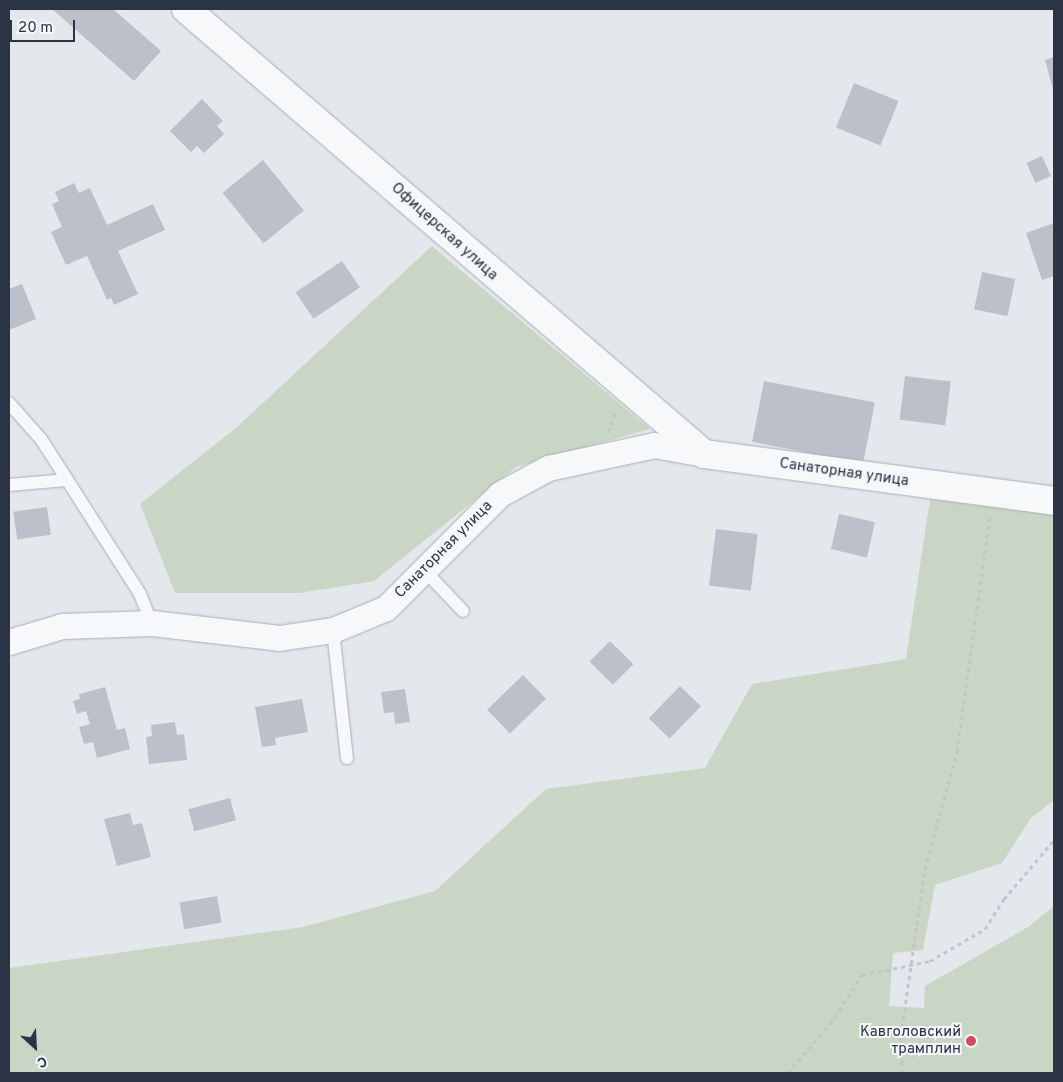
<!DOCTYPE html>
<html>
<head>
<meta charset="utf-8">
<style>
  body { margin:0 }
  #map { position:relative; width:1063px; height:1082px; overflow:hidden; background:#e4e7ec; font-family:Overpass,sans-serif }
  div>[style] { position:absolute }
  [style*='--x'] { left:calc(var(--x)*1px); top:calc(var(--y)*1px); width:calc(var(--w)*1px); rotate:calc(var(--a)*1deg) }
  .green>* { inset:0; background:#c9d6c5 }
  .building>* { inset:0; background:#bbc0ca; transform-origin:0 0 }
  .path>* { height:3px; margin-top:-1.5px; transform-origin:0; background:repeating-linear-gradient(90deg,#c2c5cb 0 4px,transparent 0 8px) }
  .roads { filter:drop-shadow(0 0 1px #a9aeb7) drop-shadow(0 0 1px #a9aeb7) }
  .service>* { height:12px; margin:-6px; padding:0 6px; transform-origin:6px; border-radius:6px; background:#f7f8fa }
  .minor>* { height:25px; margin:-12.5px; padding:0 12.5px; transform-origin:12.5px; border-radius:12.5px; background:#f7f8fa }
  .tertiary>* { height:28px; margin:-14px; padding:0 14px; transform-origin:14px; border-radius:14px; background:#f7f8fa }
  .dots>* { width:14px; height:14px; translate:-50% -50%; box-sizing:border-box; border:2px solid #f4f6f9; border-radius:50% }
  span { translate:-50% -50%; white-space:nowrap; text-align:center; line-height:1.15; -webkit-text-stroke:4px #f4f6f9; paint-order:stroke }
  .street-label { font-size:15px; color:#2b3445 }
  .poi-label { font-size:15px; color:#2b3445 }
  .right { translate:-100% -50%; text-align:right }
  .frame { position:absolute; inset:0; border:10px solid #2b3445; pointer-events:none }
  .north { position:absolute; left:10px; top:1022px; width:50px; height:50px; -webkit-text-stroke:4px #f4f6f9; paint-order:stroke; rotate:155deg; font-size:14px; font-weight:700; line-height:20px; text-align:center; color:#2b3445 }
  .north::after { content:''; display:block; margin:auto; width:18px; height:22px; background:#2b3445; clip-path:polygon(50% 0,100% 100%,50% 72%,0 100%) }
  .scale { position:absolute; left:10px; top:20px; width:65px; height:22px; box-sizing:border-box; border:2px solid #2b3445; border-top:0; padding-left:6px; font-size:15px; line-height:18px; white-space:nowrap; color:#2b3445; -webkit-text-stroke:4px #f4f6f9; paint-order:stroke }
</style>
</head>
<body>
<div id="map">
  <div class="green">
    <div style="clip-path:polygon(432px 246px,650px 429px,516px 467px,374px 581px,300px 593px,175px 593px,140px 504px,237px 427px)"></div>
    <div style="clip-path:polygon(930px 499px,1054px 515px,1054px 800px,1031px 818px,1002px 863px,935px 885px,923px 950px,893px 953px,889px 1006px,924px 1008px,925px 986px,1028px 927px,1054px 906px,1054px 1073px,9px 1073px,9px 968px,303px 927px,435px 891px,546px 789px,705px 768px,752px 684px,906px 659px)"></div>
  </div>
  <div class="building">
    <div style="clip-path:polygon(52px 9px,113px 9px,161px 51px,134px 81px)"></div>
    <div style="clip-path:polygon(1054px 57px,1054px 93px,1045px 60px)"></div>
    <div style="left:854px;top:83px;width:48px;height:48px;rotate:22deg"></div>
    <div style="clip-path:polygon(202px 99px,223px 121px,217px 126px,224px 134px,204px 153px,197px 146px,191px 152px,170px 131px)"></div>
    <div style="left:1042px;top:156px;width:22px;height:17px;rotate:66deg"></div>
    <div style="left:263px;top:160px;width:65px;height:52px;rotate:51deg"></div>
    <div style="clip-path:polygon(74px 183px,79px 193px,90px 188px,107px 225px,153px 204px,165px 230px,118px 251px,138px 294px,114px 305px,111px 298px,107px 300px,87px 256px,66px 265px,51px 232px,62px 227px,52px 204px,59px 201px,55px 192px)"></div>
    <div style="clip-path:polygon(1054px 223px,1054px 276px,1042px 280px,1026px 233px)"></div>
    <div style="left:342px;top:261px;width:32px;height:56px;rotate:56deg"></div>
    <div style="left:982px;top:272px;width:34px;height:38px;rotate:12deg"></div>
    <div style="clip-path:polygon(22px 284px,36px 319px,9px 330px,9px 289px)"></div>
    <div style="left:905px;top:376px;width:46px;height:44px;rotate:7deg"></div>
    <div style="left:764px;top:381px;width:113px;height:62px;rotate:11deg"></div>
    <div style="left:47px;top:507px;width:28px;height:34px;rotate:82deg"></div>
    <div style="left:839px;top:514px;width:37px;height:36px;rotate:13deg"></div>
    <div style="left:716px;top:529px;width:42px;height:57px;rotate:7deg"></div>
    <div style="left:610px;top:641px;width:33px;height:29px;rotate:45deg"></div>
    <div style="left:523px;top:675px;width:33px;height:50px;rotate:46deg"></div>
    <div style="left:680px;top:686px;width:29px;height:45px;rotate:44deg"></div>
    <div style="clip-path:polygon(105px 687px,117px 730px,125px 728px,130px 749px,97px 758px,93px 742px,84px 744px,79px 727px,90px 724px,86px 711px,77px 714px,73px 701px,80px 699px,79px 694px)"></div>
    <div style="clip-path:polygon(405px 689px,410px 722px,395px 724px,394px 712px,384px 713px,381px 692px)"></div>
    <div style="clip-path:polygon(302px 699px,308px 732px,275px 738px,276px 745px,262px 747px,255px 707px)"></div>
    <div style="clip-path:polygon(175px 722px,177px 735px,184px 734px,187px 760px,149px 764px,146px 737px,152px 736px,151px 725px)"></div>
    <div style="left:230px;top:798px;width:23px;height:43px;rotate:75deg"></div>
    <div style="clip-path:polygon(130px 813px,133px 825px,142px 823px,151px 857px,117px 866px,104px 819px)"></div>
    <div style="left:217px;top:896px;width:27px;height:38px;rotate:80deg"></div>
  </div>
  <div class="path">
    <div style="--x:608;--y:432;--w:23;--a:-70"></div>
    <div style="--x:788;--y:1073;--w:65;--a:-49.4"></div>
    <div style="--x:830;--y:1024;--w:59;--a:-56.9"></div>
    <div style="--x:862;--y:975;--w:69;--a:-11.6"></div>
    <div style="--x:930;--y:961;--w:64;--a:-30.2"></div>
    <div style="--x:985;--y:929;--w:36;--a:-58"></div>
    <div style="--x:1004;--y:899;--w:77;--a:-49.7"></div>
    <div style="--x:902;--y:1073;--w:38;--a:-92"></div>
    <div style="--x:901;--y:1035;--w:168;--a:-81.8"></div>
    <div style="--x:925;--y:869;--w:122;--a:-74.8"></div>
    <div style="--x:957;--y:751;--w:237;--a:-82"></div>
  </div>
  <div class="roads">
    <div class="service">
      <div style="--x:9;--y:403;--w:48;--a:48.4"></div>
      <div style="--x:41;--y:439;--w:184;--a:57.4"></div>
      <div style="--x:140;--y:594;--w:31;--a:68"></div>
      <div style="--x:9;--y:485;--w:58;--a:-4.9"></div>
      <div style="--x:423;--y:569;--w:58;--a:46.4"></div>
      <div style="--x:333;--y:630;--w:129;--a:83.8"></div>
    </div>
    <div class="minor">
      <div style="--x:9;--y:642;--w:55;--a:-16.8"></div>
      <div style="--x:62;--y:626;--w:90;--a:-1.9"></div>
      <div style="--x:152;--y:623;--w:128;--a:6.7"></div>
      <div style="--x:279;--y:638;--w:55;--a:-8.4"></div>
      <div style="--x:333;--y:630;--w:57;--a:-22.5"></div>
      <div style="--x:386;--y:608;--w:161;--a:-45"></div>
      <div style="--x:500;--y:494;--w:55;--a:-28.4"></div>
      <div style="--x:548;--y:468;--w:108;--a:-12.2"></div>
      <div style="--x:654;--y:445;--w:51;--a:10.2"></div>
    </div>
    <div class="tertiary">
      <div style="--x:186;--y:9;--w:683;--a:40.66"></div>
      <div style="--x:704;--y:454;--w:353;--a:7.6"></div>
    </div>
  </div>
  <div class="dots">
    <div style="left:971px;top:1041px;background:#d1495b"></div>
  </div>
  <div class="street-label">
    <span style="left:444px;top:232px;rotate:42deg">Офицерская улица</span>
    <span style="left:844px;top:473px;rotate:8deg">Санаторная улица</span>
    <span style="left:444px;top:550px;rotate:-45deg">Санаторная улица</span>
  </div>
  <div class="poi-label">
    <span class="right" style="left:961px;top:1041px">Кавголовский<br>трамплин</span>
  </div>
  <div class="frame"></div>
  <div class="north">С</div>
  <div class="scale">20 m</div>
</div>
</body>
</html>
